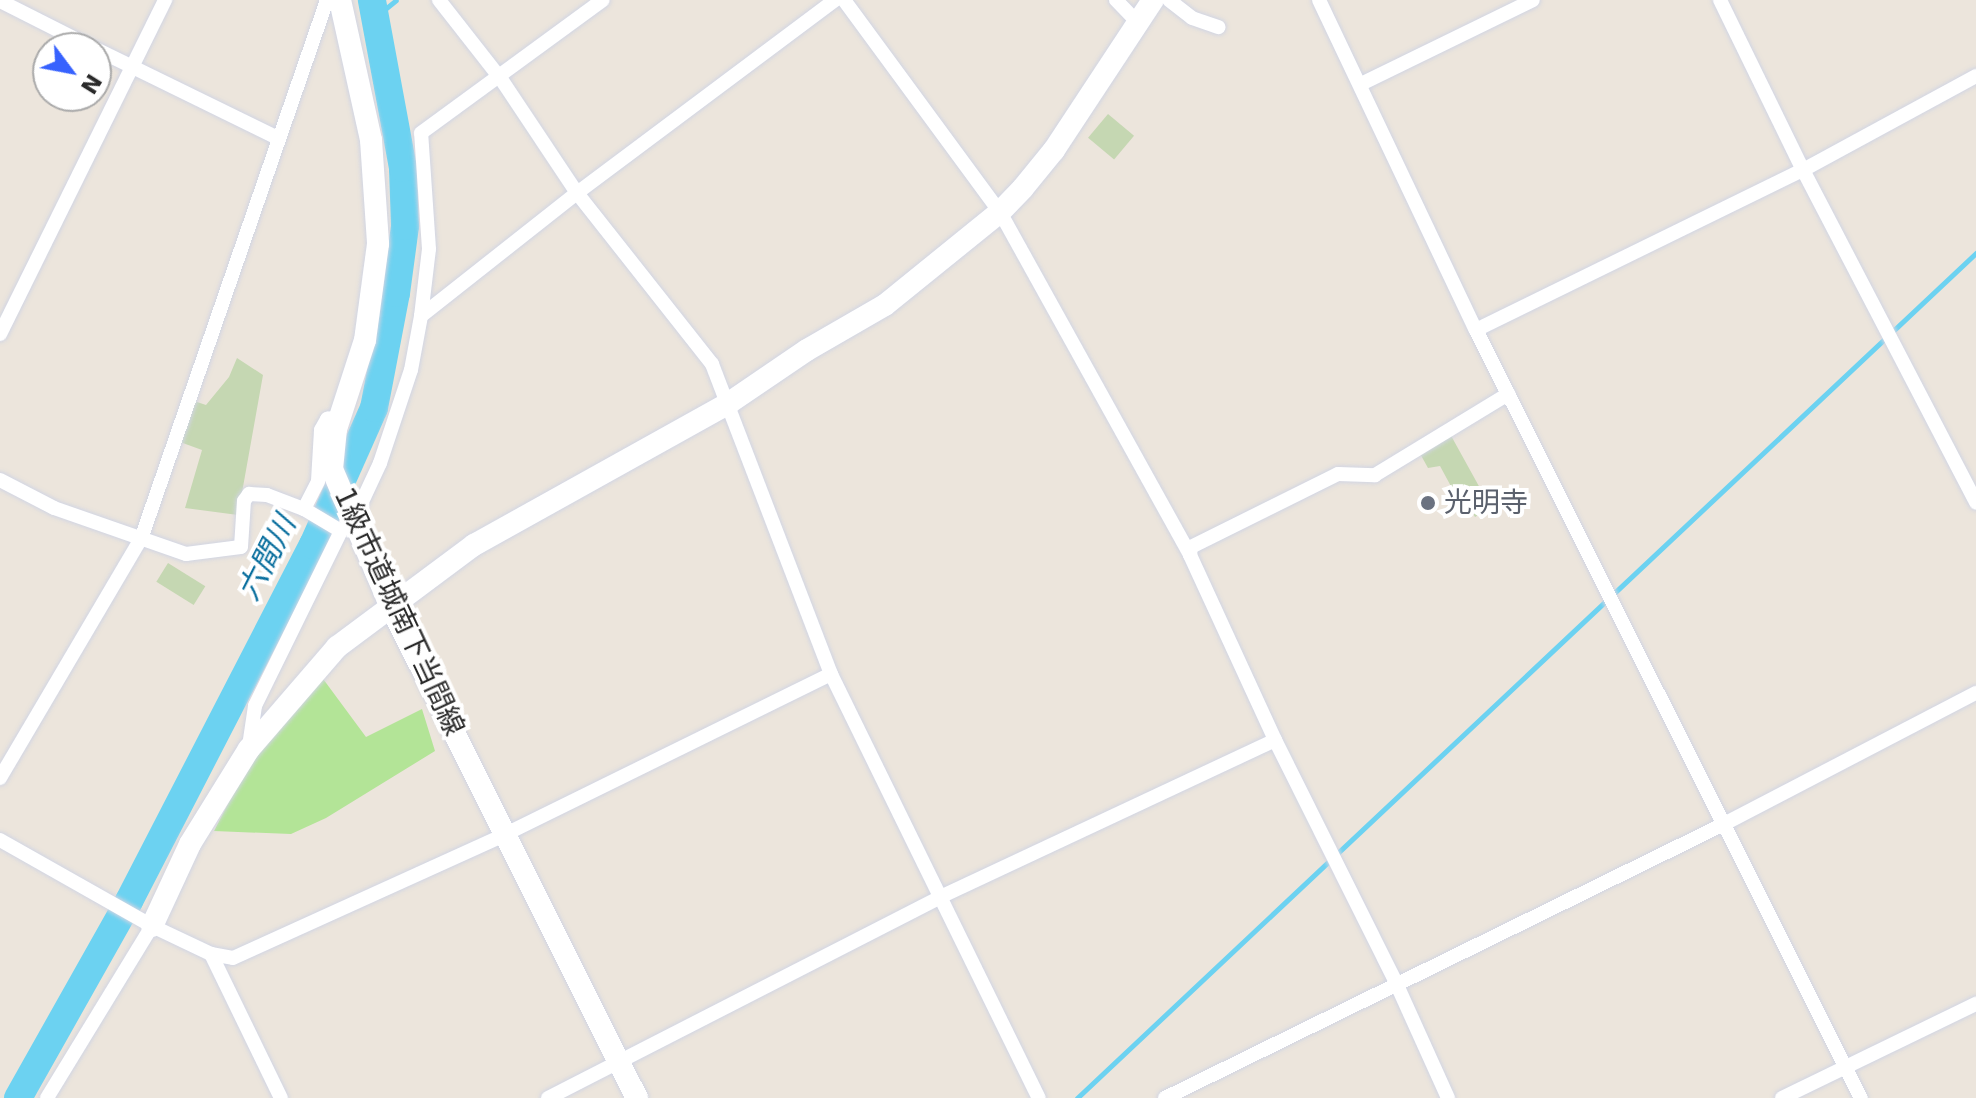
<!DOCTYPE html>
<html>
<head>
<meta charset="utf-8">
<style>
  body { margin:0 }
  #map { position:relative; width:1976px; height:1098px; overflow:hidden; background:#ece5dc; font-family:"DejaVu Sans","Noto Sans JP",sans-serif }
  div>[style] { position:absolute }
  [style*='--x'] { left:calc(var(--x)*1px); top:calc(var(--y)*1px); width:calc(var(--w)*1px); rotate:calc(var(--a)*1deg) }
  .green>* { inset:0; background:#b3e497 }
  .cemetery>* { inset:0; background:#c5d7b2; transform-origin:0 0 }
  .stream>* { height:5px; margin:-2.5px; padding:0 2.5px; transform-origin:2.5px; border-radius:2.5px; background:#6cd2f1 }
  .river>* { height:28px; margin:-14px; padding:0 14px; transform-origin:14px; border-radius:14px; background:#6cd2f1 }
  .roads { filter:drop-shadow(0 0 2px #d1d5e3) drop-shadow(0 0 2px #d1d5e3) }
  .street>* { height:14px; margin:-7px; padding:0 7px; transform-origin:7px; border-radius:7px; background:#fff }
  .secondary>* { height:22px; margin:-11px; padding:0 11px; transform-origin:11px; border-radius:11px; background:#fff }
  .dots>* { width:22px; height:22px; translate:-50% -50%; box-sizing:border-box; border:4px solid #fff; border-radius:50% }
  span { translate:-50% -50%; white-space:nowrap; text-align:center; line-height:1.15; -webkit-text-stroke:8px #fff; paint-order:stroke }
  .worship-label { font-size:28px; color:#5b616d }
  .left { translate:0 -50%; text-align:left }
  .street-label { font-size:28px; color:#2a2a2a }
  .water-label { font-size:30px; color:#0a6f9e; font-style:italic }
  .north { position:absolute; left:32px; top:32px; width:80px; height:80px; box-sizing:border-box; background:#fff; border:2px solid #aaa; border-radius:50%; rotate:122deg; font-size:22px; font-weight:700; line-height:32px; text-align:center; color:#2a2a2a }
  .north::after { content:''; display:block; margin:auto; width:28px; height:36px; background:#3762fe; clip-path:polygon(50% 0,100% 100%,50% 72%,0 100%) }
</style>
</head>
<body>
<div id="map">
  <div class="green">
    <div style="clip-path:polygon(318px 672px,366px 737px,422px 709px,435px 751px,326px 818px,291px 834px,214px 831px,247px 767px)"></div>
  </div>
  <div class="cemetery">
    <div style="left:1108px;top:114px;width:34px;height:31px;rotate:40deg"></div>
    <div style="clip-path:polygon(237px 358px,263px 375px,238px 515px,185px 508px,202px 450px,180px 442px,194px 401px,206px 405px,229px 377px)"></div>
    <div style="clip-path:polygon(1449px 432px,1491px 508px,1475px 517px,1459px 488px,1453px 490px,1440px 466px,1428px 468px,1418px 450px)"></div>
    <div style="left:168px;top:563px;width:44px;height:22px;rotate:32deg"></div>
  </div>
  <div class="stream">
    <div style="--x:374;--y:18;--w:28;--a:-39"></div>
    <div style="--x:1077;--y:1098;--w:1234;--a:-43.23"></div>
  </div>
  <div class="river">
    <div style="--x:18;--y:1098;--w:226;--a:-60.6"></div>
    <div style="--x:129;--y:901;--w:401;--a:-62.7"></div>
    <div style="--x:313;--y:545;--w:150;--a:-66"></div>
    <div style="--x:374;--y:408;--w:117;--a:-79.2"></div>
    <div style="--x:396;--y:293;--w:68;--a:-82.3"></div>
    <div style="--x:405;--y:226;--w:58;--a:-92"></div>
    <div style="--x:403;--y:168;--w:171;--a:-100.5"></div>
  </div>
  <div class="roads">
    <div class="street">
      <div style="--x:439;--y:0;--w:100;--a:51.9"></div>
      <div style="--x:501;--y:79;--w:137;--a:56.3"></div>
      <div style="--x:577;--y:193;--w:218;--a:51.7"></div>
      <div style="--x:712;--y:364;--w:332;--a:69"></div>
      <div style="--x:831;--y:674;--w:472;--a:63.9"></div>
      <div style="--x:844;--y:0;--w:263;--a:53.7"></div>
      <div style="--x:1000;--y:212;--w:392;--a:61"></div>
      <div style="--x:1190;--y:555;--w:204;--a:65.3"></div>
      <div style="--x:1275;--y:740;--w:274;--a:63.5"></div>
      <div style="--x:1397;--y:985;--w:124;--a:65.7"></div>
      <div style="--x:1116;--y:0;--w:33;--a:46"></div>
      <div style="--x:1169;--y:0;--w:29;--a:38"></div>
      <div style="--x:1192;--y:18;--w:28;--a:19"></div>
      <div style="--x:1319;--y:0;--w:365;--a:64.6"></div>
      <div style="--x:1476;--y:330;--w:859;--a:63.38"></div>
      <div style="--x:1720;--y:0;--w:189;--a:64"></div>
      <div style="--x:1803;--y:170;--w:375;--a:62.5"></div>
      <div style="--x:0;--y:1;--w:104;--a:26.8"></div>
      <div style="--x:96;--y:49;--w:203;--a:26.1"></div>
      <div style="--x:1361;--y:84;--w:191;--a:-26"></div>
      <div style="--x:421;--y:316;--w:199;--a:-38.3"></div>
      <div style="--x:577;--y:193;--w:322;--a:-36.8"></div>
      <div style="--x:1476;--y:330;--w:364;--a:-26.1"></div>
      <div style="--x:1803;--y:170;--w:197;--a:-28.5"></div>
      <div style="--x:0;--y:334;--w:373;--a:-63.7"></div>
      <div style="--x:0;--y:480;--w:61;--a:27.4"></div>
      <div style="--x:54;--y:508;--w:140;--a:19.2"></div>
      <div style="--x:186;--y:554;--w:55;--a:-7.3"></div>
      <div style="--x:241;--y:547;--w:46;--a:-86.3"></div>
      <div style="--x:244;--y:501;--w:9;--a:-54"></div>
      <div style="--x:249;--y:494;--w:18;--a:3"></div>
      <div style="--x:267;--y:495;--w:40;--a:21"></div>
      <div style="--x:304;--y:509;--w:43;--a:30.7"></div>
      <div style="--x:341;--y:531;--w:195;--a:116.2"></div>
      <div style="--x:255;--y:706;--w:40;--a:98.5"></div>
      <div style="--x:304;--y:509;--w:31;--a:-63"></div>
      <div style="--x:318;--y:481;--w:51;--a:-86.6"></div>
      <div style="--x:321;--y:430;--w:13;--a:-61"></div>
      <div style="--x:327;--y:419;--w:13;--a:-9"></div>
      <div style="--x:353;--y:521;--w:64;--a:-65"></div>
      <div style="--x:380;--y:463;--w:98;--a:-71.6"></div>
      <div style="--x:411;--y:370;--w:55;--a:-79.5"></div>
      <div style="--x:421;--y:316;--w:67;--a:-83.2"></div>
      <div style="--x:429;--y:249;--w:116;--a:-93.9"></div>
      <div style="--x:421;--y:133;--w:225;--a:-36.2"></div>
      <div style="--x:1190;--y:555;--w:8;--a:-83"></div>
      <div style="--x:1191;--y:547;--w:164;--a:-26.4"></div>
      <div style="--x:1338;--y:474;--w:37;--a:2"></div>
      <div style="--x:1375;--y:475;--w:156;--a:-31.3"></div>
      <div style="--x:0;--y:778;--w:277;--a:-59.5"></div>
      <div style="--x:141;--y:539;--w:570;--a:-70.96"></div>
      <div style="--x:0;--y:840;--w:175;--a:29.5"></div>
      <div style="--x:152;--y:926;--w:65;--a:25.4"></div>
      <div style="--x:211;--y:954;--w:22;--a:10"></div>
      <div style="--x:233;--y:958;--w:300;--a:-24.4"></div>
      <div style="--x:506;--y:834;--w:362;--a:-26.2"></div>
      <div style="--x:211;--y:954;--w:160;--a:64.1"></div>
      <div style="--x:47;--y:1098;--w:202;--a:-58.6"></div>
      <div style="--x:548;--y:1098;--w:438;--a:-27.1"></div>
      <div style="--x:938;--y:898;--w:372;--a:-25.1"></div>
      <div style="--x:1165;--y:1098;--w:623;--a:-26.11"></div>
      <div style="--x:1724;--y:824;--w:284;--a:-27.5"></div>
      <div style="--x:1782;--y:1098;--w:216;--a:-25.9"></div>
    </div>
    <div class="secondary">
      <div style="--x:340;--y:0;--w:143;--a:77.5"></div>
      <div style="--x:371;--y:140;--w:104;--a:86.1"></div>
      <div style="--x:378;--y:244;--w:97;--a:97.7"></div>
      <div style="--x:365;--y:340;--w:94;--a:108"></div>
      <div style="--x:336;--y:429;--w:40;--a:95.7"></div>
      <div style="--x:332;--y:469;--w:150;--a:66.9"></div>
      <div style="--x:391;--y:607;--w:549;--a:63.39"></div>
      <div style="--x:152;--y:926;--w:90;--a:-65.1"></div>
      <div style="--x:190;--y:844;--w:112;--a:-58.2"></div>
      <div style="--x:249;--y:749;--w:135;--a:-49.2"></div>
      <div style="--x:337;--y:647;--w:171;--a:-36.7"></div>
      <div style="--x:474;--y:545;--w:292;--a:-29.1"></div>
      <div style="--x:729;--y:403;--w:94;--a:-34.2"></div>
      <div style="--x:807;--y:350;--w:90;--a:-30"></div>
      <div style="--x:885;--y:305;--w:148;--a:-39"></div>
      <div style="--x:1000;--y:212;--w:33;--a:-46"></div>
      <div style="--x:1023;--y:188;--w:49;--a:-50.8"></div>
      <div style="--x:1054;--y:150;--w:180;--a:-56.6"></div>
    </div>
  </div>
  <div class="dots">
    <div style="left:1428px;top:503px;background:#6b7280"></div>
  </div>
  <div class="worship-label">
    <span class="left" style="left:1444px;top:503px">光明寺</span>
  </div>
  <div class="street-label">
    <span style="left:399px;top:612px;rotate:65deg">1級市道城南下当間線</span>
  </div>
  <div class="water-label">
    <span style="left:267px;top:558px;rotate:-63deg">六間川</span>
  </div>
  <div class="north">N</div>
</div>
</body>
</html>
